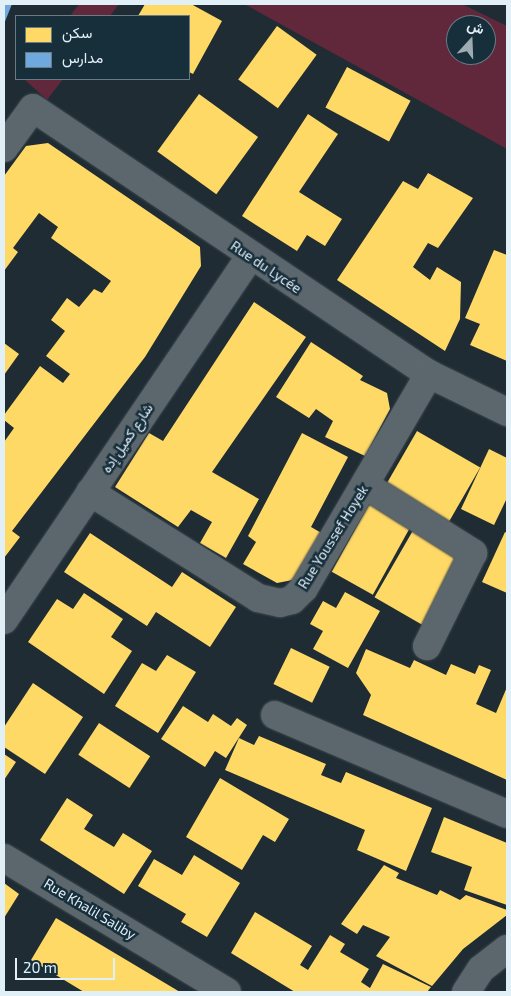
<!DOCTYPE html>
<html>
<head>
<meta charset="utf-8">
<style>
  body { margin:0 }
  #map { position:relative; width:511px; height:996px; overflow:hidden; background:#1f2c33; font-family:"Exo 2",Vazirmatn,sans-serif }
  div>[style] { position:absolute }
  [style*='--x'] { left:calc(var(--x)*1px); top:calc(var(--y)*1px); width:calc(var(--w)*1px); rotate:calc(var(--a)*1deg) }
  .green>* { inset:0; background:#61273a }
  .homes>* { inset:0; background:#ffd966; transform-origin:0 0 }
  .schools>* { inset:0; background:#6fa8dc }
  .roads { filter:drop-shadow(0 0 1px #3e484e) drop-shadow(0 0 1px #3e484e) }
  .minor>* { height:28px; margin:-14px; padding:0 14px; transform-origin:14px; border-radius:14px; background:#5c676d }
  span { translate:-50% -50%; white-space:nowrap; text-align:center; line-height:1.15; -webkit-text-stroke:5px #172e3b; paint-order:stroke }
  .street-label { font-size:14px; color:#e1eff7 }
  .frame { position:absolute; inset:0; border:5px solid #e1eff7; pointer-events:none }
  .legend { position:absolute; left:15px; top:15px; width:175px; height:65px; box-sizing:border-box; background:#172e3b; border:1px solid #687b86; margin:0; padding:6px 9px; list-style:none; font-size:15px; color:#e1eff7 }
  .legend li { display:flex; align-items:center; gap:10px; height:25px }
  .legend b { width:25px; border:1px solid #687b86 }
  .north { position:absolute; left:446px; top:15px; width:50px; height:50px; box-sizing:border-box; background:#172e3b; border:1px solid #687b86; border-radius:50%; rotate:20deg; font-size:14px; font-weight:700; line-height:20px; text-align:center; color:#e1eff7 }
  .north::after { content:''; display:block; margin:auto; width:18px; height:22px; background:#9dabb2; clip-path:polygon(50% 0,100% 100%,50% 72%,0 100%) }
  .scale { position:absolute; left:15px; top:958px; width:100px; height:22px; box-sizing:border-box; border:2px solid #e1eff7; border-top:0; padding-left:6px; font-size:15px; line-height:18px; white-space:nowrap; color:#e1eff7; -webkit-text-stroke:4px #172e3b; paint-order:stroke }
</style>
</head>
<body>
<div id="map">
  <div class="green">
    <div style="clip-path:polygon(79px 4px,119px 4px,110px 16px,70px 16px)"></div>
    <div style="clip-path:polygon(evenodd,244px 4px,462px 4px,507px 26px,507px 149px,244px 4px,456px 25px,486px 25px,486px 55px,456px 55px,456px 25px)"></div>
    <div style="clip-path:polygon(24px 79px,63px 79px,47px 100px)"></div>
  </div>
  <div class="homes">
    <div style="clip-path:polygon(145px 4px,191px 4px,222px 21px,193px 74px,189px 72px,189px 16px,138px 16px)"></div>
    <div style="left:277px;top:26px;width:49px;height:66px;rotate:36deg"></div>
    <div style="left:347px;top:67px;width:72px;height:46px;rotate:28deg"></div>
    <div style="left:199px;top:94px;width:73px;height:71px;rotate:36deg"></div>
    <div style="clip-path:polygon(308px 114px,338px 134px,299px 192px,342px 219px,325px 246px,307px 235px,297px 251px,242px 216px)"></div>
    <div style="clip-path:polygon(48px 143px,200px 247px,201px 266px,145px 357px,12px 531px,20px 537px,4px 558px,4px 442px,14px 428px,4px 420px,4px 415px,40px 366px,63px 383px,70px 374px,46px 356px,65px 331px,51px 320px,67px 298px,79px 307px,94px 289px,102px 293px,111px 281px,51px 238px,58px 227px,39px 213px,13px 248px,18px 252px,4px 271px,4px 176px,26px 146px)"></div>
    <div style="clip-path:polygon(428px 173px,473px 198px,438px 248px,428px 243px,413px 267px,430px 280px,437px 267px,461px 282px,460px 319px,445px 351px,337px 280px,403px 181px,418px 189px)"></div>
    <div style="clip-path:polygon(494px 250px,507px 255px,507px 361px,470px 345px,480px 324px,465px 318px)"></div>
    <div style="clip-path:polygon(254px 302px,306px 337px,212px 472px,259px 499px,226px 558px,200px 543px,212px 522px,191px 510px,178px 527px,115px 487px,149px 433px,163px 441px)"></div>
    <div style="clip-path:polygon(311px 342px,363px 376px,360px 380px,387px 393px,390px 409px,365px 456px,325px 437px,333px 421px,316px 409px,309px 418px,276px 397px)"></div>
    <div style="clip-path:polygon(4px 343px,19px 354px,4px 375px)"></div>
    <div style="left:417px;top:431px;width:73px;height:62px;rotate:30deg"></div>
    <div style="clip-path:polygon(302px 433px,348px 457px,311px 527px,325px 535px,298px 579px,277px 583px,243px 564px,256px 542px,248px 536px)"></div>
    <div style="clip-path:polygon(489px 449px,507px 458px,507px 498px,494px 525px,461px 509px)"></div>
    <div style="left:371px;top:501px;width:47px;height:81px;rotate:29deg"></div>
    <div style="left:415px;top:527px;width:61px;height:81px;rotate:30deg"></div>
    <div style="clip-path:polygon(505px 532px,507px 533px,507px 593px,482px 582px)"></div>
    <div style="clip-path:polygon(90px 533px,172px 587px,182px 572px,236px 607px,210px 647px,156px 612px,147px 626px,64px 572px)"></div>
    <div style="clip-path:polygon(345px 592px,380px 611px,348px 668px,313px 649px,323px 631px,310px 624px,323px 601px,336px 608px)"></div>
    <div style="clip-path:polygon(84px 593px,123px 619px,111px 637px,132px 651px,104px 694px,28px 642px,57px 599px,73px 609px)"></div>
    <div style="left:291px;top:648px;width:43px;height:40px;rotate:26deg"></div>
    <div style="clip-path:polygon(366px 649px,410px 668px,414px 660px,446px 675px,451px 664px,475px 674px,479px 665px,491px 670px,476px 704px,496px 713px,507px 687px,507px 780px,363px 715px,371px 695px,356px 673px)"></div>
    <div style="clip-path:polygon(167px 655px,196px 672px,158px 733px,115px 706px,142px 663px,156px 671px)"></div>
    <div style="clip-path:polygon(33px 683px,83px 717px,45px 774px,4px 747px,4px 727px)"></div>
    <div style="clip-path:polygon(183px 706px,208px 722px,213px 714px,231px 726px,237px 718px,247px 725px,226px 758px,215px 751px,205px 767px,161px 739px)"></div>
    <div style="left:99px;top:723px;width:61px;height:38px;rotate:33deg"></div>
    <div style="clip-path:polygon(259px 736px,326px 764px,321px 775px,341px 783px,346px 772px,432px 808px,406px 871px,357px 850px,365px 830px,225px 770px,239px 738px,254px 745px)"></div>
    <div style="clip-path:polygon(4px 754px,16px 762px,4px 780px)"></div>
    <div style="clip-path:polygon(220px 778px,289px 819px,275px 842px,263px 835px,242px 870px,186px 837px)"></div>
    <div style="clip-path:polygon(67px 798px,93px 815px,84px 829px,114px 847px,123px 833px,152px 851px,124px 894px,40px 840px)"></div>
    <div style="clip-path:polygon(444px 817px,507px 843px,507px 905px,464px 890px,472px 867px,431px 852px)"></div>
    <div style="clip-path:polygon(194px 855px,240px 883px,207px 937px,181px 922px,186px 914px,138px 886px,154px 859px,182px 875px)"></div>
    <div style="clip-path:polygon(384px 865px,399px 873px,396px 878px,437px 895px,440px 890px,460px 900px,466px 895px,507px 910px,507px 915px,463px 949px,432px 986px,376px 956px,390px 937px,363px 925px,357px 934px,341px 924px)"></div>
    <div style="clip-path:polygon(4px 883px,19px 894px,4px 918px)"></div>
    <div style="clip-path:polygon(255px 912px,312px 946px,300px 965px,308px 970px,330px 935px,345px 944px,340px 952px,369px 969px,361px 982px,370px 988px,383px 964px,431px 987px,427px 992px,295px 992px,231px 953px)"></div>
    <div style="clip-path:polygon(56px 918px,180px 992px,84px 992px,31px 960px)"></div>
  </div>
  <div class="schools">
    <div style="clip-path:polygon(4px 4px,12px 4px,4px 24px)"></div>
  </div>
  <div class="roads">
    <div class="minor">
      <div style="--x:4;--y:148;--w:49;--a:-54.1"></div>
      <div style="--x:33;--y:108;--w:477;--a:33.9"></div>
      <div style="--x:429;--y:374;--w:87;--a:26"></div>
      <div style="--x:365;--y:485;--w:128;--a:32.2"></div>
      <div style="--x:473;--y:553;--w:104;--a:116.3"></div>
      <div style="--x:90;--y:492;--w:199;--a:32.2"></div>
      <div style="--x:258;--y:598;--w:23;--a:13"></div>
      <div style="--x:280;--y:603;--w:12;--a:-14"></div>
      <div style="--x:292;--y:600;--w:17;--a:-45"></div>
      <div style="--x:304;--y:588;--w:248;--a:-59.7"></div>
      <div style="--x:4;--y:620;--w:439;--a:-55.9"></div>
      <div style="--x:275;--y:715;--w:252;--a:23.1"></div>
      <div style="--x:4;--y:858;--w:260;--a:31"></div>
      <div style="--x:466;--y:992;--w:27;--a:-57"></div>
      <div style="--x:481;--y:969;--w:33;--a:-38"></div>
    </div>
  </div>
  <div class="street-label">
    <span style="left:266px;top:267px;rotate:34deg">Rue du Lycée</span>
    <span style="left:127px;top:438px;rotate:-56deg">شارع كميل إده</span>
    <span style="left:333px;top:537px;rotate:-58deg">Rue Youssef Hoyek</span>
    <span style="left:90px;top:909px;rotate:31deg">Rue Khalil Saliby</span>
  </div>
  <div class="frame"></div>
  <ul class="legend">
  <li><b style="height:14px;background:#ffd966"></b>سكن</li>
  <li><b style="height:14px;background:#6fa8dc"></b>مدارس</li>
  </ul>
  <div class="north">ش</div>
  <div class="scale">20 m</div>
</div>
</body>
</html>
